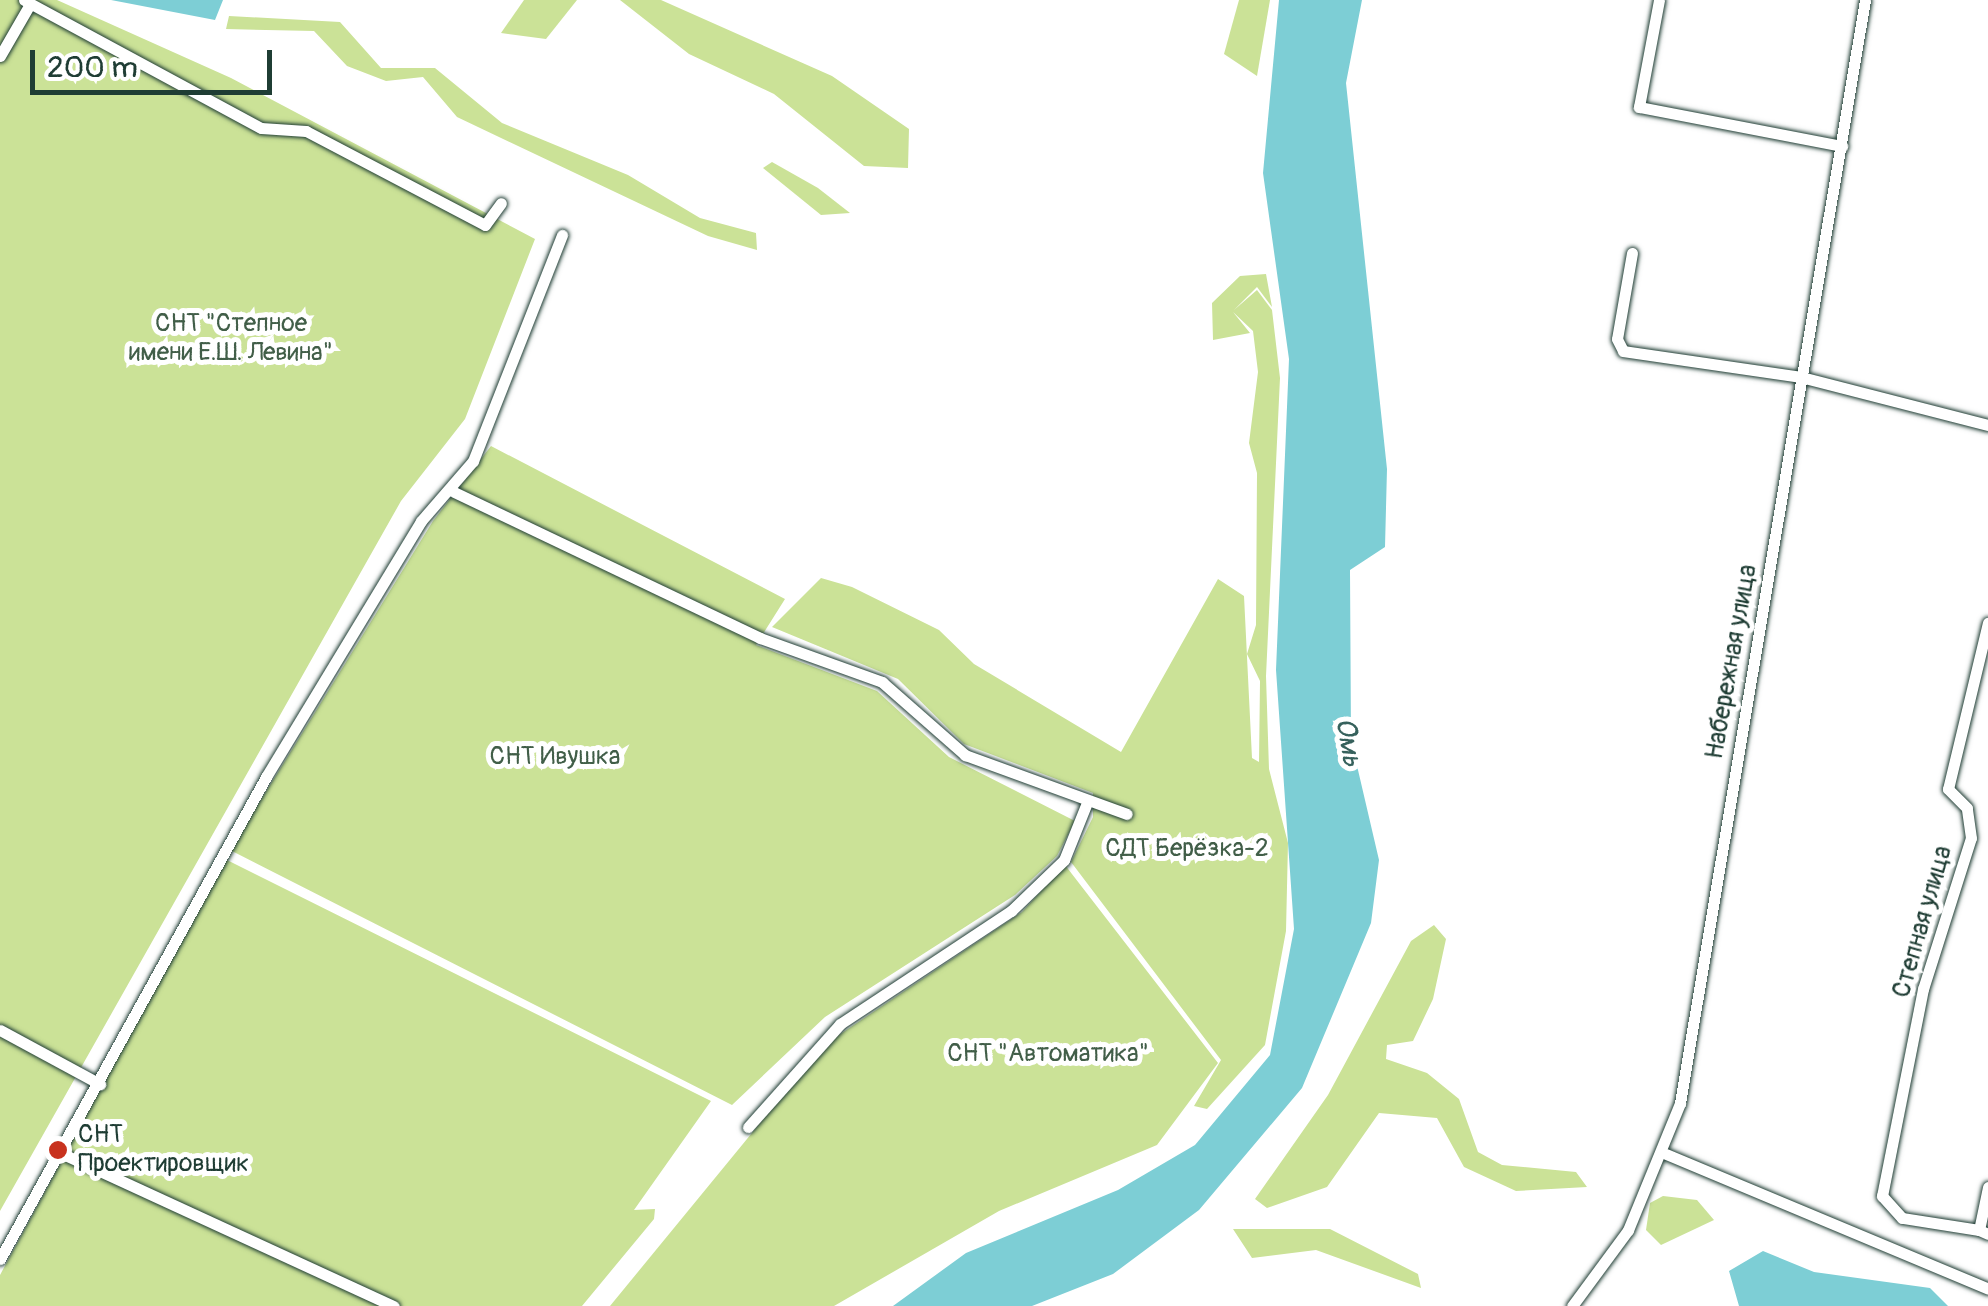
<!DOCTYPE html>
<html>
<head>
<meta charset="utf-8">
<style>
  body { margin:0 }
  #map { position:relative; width:1988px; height:1306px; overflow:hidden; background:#fff; font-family:Pangolin,sans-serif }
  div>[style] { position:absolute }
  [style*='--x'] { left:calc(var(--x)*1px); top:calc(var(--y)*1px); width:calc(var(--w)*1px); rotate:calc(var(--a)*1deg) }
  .green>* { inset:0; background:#cbe297 }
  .water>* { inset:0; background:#7dced5 }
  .roads { filter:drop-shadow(0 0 2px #1f3d34) drop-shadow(0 0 2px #1f3d34) }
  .minor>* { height:11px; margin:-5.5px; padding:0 5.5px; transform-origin:5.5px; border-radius:5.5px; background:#fff }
  .dots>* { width:28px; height:28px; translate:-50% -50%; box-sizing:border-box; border:5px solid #fff; border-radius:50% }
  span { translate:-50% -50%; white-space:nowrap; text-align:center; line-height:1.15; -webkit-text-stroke:10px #fff; paint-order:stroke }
  .park-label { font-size:25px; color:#415e48 }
  .street-label { font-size:25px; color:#1f3d34 }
  .poi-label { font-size:25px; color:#1f3d34 }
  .left { translate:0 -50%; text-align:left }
  .water-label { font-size:28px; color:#36615c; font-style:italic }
  .scale { position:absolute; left:30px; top:50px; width:242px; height:45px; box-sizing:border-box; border:5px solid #1f3d34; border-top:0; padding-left:12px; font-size:30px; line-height:35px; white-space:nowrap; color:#1f3d34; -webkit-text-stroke:8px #fff; paint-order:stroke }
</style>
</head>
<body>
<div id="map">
  <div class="green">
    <div style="clip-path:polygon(0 0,57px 0,231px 78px,535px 239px,465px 419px,401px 501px,0 1211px)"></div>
    <div style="clip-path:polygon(524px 0,577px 0,546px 39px,501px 33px)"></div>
    <div style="clip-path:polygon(620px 0,661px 0,832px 76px,909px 129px,908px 168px,864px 166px,774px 94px,689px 54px)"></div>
    <div style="clip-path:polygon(1239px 0,1270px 0,1257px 76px,1224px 54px)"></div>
    <div style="clip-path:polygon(229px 16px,340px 22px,381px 68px,435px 68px,502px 123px,628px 175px,700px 218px,756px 233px,757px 250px,708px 236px,457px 117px,423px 77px,386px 81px,347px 66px,314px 31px,226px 29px)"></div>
    <div style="clip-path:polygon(772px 162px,818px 188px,850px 213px,821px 215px,763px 168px)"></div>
    <div style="clip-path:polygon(1266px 274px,1272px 307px,1257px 287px,1234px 310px,1257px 290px,1272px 310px,1280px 378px,1266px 676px,1269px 769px,1288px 843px,1286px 931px,1265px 1045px,1207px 1109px,1194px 1106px,1221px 1060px,1071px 862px,1093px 817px,1093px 793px,964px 744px,898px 679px,772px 627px,821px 578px,852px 587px,939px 630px,974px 664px,1121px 752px,1218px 579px,1244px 596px,1252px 758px,1259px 762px,1260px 681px,1247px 654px,1256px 625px,1257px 473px,1249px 443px,1258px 372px,1253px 331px,1233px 312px,1250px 333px,1213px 340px,1212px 303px,1240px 276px)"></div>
    <div style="clip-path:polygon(491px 446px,785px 599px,756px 645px,877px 691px,949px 757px,1075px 821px,1057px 856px,1015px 895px,825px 1017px,732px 1105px,230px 850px,433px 521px)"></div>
    <div style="clip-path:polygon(225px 859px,711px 1101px,634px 1210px,655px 1209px,654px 1219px,582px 1306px,0 1306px,0 1275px)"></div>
    <div style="clip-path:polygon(1065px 865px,1218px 1063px,1157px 1145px,999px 1211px,834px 1306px,610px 1306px,824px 1045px,1022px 912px)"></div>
    <div style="clip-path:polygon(1434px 925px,1446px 939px,1433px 999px,1413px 1041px,1387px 1045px,1386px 1059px,1427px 1073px,1459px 1099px,1478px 1152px,1502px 1165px,1576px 1172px,1587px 1187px,1516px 1191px,1464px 1167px,1437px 1118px,1379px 1113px,1327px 1187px,1267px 1208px,1255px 1199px,1328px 1095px,1411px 941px)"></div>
    <div style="clip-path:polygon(1663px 1196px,1697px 1200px,1714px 1220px,1661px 1245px,1646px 1230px,1650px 1203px)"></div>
    <div style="clip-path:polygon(1233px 1229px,1330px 1229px,1418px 1274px,1421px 1288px,1316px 1250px,1252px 1258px)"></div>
  </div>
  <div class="water">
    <div style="clip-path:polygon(111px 0,223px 0,215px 20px)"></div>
    <div style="clip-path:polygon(1279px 0,1362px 0,1346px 83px,1387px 469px,1385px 547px,1350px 570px,1351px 740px,1379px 860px,1371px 923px,1302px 1088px,1199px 1210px,1113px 1274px,1032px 1306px,893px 1306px,966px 1253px,1118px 1190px,1195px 1145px,1270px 1055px,1294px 929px,1276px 670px,1289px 359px,1263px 173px)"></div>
    <div style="clip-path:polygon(1763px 1251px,1814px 1272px,1930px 1288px,1948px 1306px,1739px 1306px,1729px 1271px)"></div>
  </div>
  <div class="roads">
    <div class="minor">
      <div style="--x:24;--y:0;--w:269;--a:28.4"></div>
      <div style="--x:261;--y:128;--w:45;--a:3.8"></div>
      <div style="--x:306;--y:131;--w:202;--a:27.7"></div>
      <div style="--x:485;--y:225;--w:27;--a:-54"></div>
      <div style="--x:1659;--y:0;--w:109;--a:100.6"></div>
      <div style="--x:1639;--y:107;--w:207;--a:10.9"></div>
      <div style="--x:0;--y:56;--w:60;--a:-60"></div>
      <div style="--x:1632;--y:253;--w:87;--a:99.9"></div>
      <div style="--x:1617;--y:339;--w:13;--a:63"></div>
      <div style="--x:1623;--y:351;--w:180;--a:8.3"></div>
      <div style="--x:1801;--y:377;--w:193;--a:14.4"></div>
      <div style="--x:454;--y:492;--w:339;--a:25.5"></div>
      <div style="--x:760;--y:638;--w:130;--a:19.8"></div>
      <div style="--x:882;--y:682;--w:111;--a:41.3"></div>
      <div style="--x:965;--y:755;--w:172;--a:20"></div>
      <div style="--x:0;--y:1030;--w:114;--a:28.4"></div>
      <div style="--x:748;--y:1127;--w:138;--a:-48.2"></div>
      <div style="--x:840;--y:1024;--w:205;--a:-33.5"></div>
      <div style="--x:1011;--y:911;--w:74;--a:-43.9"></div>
      <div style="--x:1064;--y:860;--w:59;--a:-68.2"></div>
      <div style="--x:63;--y:1154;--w:364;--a:24.7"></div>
      <div style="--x:1666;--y:1154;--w:349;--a:22.7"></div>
      <div style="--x:1988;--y:1187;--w:44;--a:101.8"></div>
      <div style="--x:1979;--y:1230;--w:10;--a:24"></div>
      <div style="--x:1979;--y:1230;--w:78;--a:-171.1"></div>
      <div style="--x:1902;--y:1218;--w:30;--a:-132"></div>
      <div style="--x:1882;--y:1196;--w:211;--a:-78.8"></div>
      <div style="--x:1923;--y:989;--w:158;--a:-72.4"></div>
      <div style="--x:1971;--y:838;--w:30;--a:-98"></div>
      <div style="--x:1967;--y:808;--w:27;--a:-135"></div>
      <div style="--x:1948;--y:789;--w:171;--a:-76.5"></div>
      <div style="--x:0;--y:1259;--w:551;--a:-61.11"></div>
      <div style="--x:266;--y:777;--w:299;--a:-58.8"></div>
      <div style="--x:421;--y:521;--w:79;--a:-49.1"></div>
      <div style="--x:473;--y:461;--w:243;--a:-68.5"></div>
      <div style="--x:1572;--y:1306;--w:94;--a:-53.6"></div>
      <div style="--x:1628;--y:1230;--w:137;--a:-67.7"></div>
      <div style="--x:1680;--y:1103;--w:1118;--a:-80.48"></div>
    </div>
  </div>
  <div class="dots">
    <div style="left:58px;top:1150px;background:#c8321e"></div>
  </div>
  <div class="park-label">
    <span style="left:231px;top:339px">СНТ "Степное<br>имени Е.Ш. Левина"</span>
    <span style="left:555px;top:757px">СНТ Ивушка</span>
    <span style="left:1187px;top:849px">СДТ Берёзка-2</span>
    <span style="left:1048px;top:1054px">СНТ "Автоматика"</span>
  </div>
  <div class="street-label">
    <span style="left:1732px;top:662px;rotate:-80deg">Набережная улица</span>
    <span style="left:1923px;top:922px;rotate:-74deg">Степная улица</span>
  </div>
  <div class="poi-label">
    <span class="left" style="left:78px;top:1150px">СНТ<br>Проектировщик</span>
  </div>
  <div class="water-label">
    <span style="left:1348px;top:742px;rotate:80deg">Омь</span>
  </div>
  <div class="scale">200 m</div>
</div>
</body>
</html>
